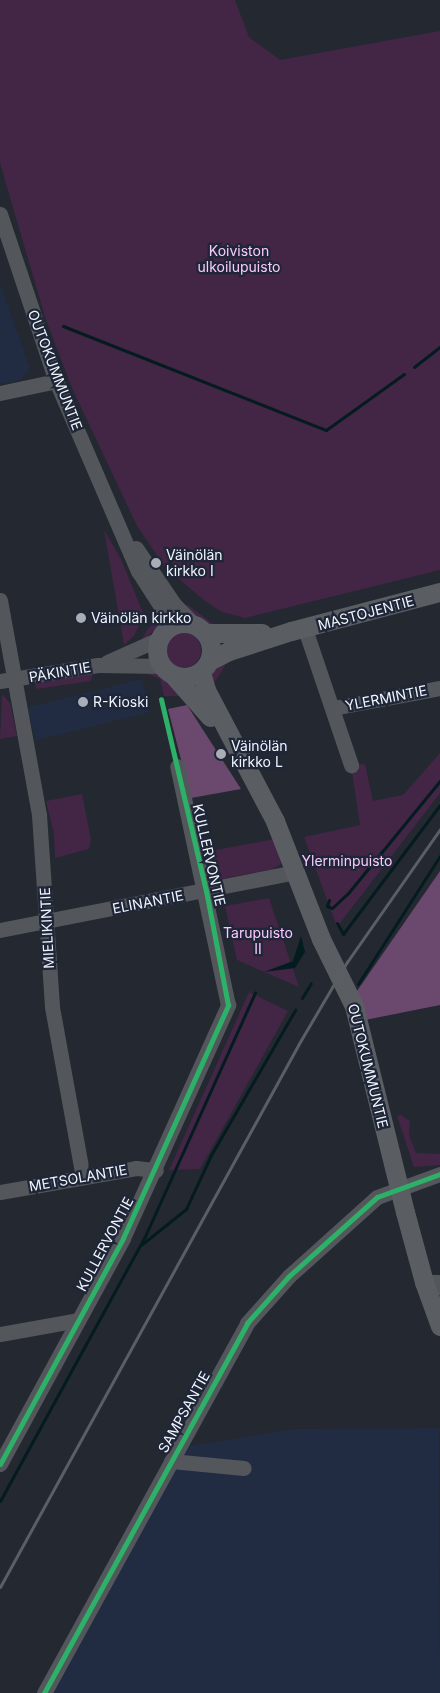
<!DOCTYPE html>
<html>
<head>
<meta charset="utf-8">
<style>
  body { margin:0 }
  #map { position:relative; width:440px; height:1693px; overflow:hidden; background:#242831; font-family:Inter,sans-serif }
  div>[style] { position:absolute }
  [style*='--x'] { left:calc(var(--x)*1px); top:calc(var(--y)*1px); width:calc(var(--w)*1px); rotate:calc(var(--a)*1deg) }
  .built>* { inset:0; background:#212b41; transform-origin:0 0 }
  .green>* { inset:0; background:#432546 }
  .round { border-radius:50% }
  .forest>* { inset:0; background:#6b486e }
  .water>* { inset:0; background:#041c1f }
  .stream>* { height:3px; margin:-1.5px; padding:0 1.5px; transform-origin:1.5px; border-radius:1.5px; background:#041c1f }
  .minor>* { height:15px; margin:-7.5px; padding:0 7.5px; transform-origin:7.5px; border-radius:7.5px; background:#53575b }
  .major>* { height:19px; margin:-9.5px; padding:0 9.5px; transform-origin:9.5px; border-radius:9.5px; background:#5a5e63 }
  .major>.ring { margin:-9.5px; padding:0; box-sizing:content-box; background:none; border:19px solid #5a5e63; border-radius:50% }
  .rail>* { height:3px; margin:-1.5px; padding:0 1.5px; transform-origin:1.5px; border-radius:1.5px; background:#5b5f64 }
  .cycleway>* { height:5px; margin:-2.5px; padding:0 2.5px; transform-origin:2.5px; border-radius:2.5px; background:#2db169 }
  .dots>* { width:14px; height:14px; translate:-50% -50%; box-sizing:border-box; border:2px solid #1e2637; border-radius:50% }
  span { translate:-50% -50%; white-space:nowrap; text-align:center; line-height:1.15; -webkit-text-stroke:4.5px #1e2637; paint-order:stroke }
  .park-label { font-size:14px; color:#fdc9ff }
  .street-label { font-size:14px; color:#f0f5fe }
  .poi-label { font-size:14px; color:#f0f5fe }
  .left { translate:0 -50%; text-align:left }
</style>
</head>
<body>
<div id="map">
  <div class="built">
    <div style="clip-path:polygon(0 283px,30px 368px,21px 380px,0 384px)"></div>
    <div style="left:142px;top:679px;width:34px;height:118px;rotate:76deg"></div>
    <div style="clip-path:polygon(439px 1428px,440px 1693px,48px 1693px,186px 1446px,296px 1429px)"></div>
  </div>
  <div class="green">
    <div style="clip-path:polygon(0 0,235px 0,249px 37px,280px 60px,440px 31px,440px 570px,245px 618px,222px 612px,205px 601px,165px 567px,137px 526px,72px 388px,46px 320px,4px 177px,0 162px)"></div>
    <div style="clip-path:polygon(104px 530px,121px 559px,144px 615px,134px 636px,124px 645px)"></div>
    <div style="clip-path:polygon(188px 605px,221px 630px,211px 629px,182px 606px)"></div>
    <div style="clip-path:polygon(159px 616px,157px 628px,140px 643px,147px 630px)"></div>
    <div class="round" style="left:165px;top:632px;width:36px;height:36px"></div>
    <div style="clip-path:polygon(228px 661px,216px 680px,209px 684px,215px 666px)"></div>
    <div style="clip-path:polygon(145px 673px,156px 673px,187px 696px,164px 696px,160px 679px)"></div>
    <div style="clip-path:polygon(93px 674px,91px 681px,36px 689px,35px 684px)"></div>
    <div style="clip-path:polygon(2px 694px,10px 703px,17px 736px,0 739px)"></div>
    <div style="clip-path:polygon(440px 753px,440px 793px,337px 927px,304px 837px,360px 825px,351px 765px,365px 764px,373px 801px,403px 795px)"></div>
    <div style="clip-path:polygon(82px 794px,91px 839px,89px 849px,55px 858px,54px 834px,46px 801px)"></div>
    <div style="clip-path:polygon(275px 839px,281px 864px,273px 869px,216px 880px,212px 876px,205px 852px)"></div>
    <div style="clip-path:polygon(269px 898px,299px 987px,237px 960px,225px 906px)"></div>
    <div style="clip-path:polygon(249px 992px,288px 1011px,200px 1169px,169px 1170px)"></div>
    <div style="clip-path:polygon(401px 1115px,410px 1121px,409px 1135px,416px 1153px,440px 1154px,440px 1165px,414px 1167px,397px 1116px)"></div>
  </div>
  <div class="forest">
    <div style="clip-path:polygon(187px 705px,241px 789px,191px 798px,168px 709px)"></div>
    <div style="clip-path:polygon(440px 871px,440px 1005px,365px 1020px,357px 991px)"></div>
  </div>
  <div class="water">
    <div style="clip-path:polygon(301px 936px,305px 952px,295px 968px,264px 972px,293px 961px)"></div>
  </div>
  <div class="stream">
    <div style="--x:63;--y:326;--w:283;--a:21.6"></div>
    <div style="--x:326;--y:430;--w:96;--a:-35.7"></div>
    <div style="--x:414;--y:367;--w:33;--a:-38"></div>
    <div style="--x:329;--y:900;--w:6;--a:108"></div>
    <div style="--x:327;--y:906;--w:5;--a:22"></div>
    <div style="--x:332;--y:908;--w:23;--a:-43"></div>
    <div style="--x:349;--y:892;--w:144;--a:-50.7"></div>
    <div style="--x:337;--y:923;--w:13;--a:61"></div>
    <div style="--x:343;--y:934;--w:161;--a:-53.1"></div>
    <div style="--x:358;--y:984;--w:152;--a:-57.4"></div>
    <div style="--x:302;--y:998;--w:17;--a:-59"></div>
    <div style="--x:141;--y:1245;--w:58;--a:-38.7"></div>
    <div style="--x:186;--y:1209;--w:60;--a:-65.2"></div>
    <div style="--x:211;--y:1155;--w:168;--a:-59.9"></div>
    <div style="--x:0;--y:1501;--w:304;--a:-61.3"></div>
    <div style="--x:146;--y:1234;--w:265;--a:-65.7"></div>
  </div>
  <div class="minor">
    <div style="--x:0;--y:214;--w:176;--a:71.5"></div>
    <div style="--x:56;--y:381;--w:207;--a:66.7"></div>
    <div style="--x:138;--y:571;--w:46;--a:57.3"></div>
    <div style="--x:163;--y:610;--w:19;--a:74"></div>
    <div style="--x:0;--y:393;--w:57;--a:-12.1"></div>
    <div style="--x:136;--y:548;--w:68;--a:55.8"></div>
    <div style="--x:174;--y:604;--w:30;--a:45"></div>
    <div style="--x:0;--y:600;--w:219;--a:79.7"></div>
    <div style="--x:39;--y:815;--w:192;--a:86.1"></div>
    <div style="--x:52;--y:1007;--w:173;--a:79.7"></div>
    <div style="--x:305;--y:629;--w:144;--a:71.3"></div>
    <div style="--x:107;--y:662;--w:57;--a:-23.9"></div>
    <div style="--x:0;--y:681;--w:99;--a:-9.3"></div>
    <div style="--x:98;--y:665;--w:64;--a:0.9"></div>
    <div style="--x:333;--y:708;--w:109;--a:-10.6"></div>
    <div style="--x:0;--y:930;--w:302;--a:-11.1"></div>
    <div style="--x:0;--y:1192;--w:138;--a:-10"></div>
    <div style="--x:136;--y:1168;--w:20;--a:6"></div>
    <div style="--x:424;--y:1282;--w:13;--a:0"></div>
    <div style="--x:437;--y:1282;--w:6;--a:59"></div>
    <div style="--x:0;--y:1334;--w:79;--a:-10.2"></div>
    <div style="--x:171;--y:1461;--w:73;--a:5.5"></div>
    <div style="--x:0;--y:1464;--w:257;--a:-61.4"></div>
    <div style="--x:123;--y:1238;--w:256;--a:-65.7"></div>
    <div style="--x:228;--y:1005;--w:244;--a:-102"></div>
    <div style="--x:44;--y:1693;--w:422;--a:-61.2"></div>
    <div style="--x:247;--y:1323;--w:63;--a:-48.2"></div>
    <div style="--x:289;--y:1276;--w:118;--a:-41.9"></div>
    <div style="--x:377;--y:1197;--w:67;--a:-20.1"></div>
  </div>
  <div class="major">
    <div class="ring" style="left:157px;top:623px;width:35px;height:35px"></div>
    <div style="--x:206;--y:633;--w:56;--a:0"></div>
    <div style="--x:209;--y:661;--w:22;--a:-27"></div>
    <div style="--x:229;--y:651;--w:65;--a:-17.9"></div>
    <div style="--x:291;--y:631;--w:154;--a:-14.7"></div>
    <div style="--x:201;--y:672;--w:19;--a:74"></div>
    <div style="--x:206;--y:690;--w:148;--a:62.2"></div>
    <div style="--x:275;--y:821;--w:127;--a:68.7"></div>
    <div style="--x:321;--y:939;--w:75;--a:63.8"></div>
    <div style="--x:354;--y:1006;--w:212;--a:76.1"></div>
    <div style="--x:405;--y:1212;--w:73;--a:74.8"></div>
    <div style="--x:424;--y:1282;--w:47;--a:70"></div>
    <div style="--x:173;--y:675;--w:56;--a:48.6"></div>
  </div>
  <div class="rail">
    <div style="--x:0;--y:1587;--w:624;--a:-61.18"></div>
    <div style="--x:301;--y:1040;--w:91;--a:-59.5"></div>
    <div style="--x:347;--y:962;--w:162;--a:-55"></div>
  </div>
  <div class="cycleway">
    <div style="--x:0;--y:1464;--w:257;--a:-61.4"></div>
    <div style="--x:123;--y:1238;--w:256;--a:-65.7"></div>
    <div style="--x:228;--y:1005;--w:116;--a:-100.9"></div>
    <div style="--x:206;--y:891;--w:197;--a:-103.2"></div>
    <div style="--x:44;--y:1693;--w:422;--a:-61.2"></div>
    <div style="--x:247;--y:1323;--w:63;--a:-48.2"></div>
    <div style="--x:289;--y:1276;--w:118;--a:-41.9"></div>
    <div style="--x:377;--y:1197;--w:67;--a:-20.1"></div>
  </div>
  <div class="dots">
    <div style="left:156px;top:563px;background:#a9adb6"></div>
    <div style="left:81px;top:618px;background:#a9adb6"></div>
    <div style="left:83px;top:702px;background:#a9adb6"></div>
    <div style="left:221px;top:754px;background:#a9adb6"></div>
  </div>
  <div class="park-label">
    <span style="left:239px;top:259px">Koiviston<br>ulkoilupuisto</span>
    <span style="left:347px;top:861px">Ylerminpuisto</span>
    <span style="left:258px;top:941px">Tarupuisto<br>II</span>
  </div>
  <div class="street-label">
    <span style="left:55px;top:370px;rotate:69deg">OUTOKUMMUNTIE</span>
    <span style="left:366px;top:613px;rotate:-15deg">MASTOJENTIE</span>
    <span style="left:60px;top:672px;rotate:-10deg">PÄKINTIE</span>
    <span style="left:386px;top:698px;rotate:-11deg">YLERMINTIE</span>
    <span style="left:209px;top:855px;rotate:77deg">KULLERVONTIE</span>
    <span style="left:148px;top:902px;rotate:-11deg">ELINANTIE</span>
    <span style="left:47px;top:928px;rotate:-93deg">MIELIKINTIE</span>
    <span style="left:368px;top:1066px;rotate:76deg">OUTOKUMMUNTIE</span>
    <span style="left:78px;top:1178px;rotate:-10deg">METSOLANTIE</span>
    <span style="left:105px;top:1244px;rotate:-62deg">KULLERVONTIE</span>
    <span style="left:184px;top:1412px;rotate:-61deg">SAMPSANTIE</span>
  </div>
  <div class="poi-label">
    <span class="left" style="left:166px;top:563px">Väinölän<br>kirkko I</span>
    <span class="left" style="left:91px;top:618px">Väinölän kirkko</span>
    <span class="left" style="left:93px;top:702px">R-Kioski</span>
    <span class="left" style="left:231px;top:754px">Väinölän<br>kirkko L</span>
  </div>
</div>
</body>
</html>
